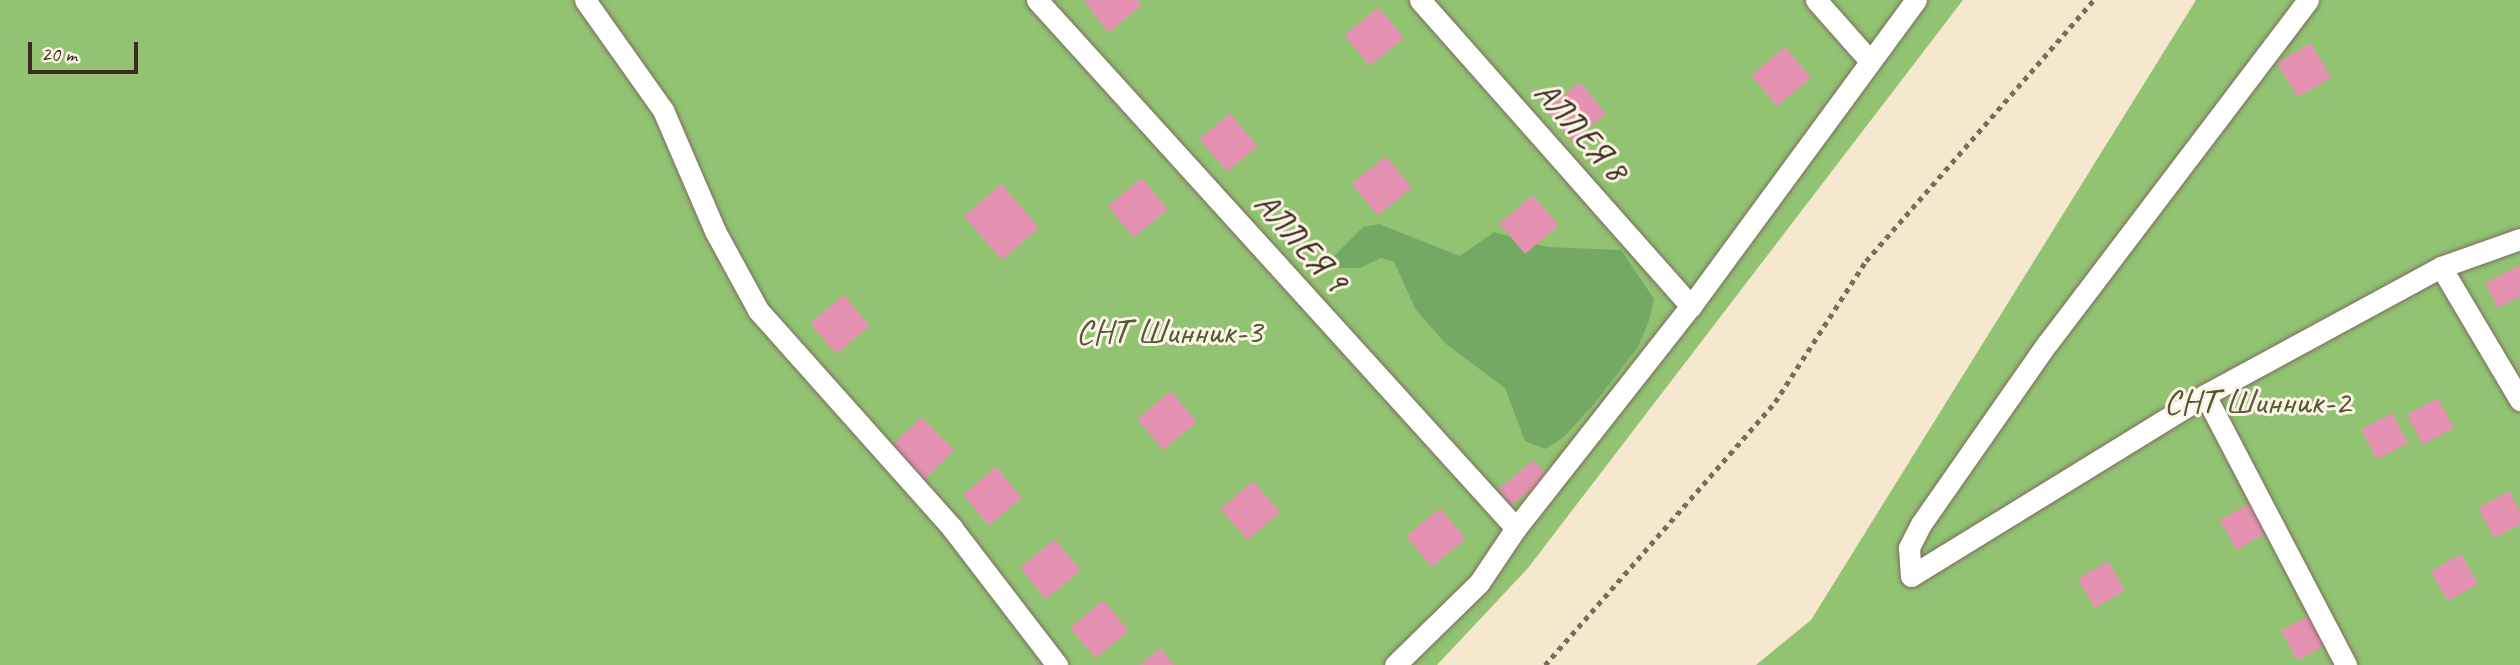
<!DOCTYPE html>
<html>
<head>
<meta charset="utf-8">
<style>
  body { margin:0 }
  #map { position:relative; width:2520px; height:665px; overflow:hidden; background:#f6e8ce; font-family:Caveat,sans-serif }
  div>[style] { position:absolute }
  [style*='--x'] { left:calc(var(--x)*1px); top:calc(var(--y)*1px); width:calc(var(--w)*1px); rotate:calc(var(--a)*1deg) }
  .green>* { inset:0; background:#91c373 }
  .forest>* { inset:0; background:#74a965 }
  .building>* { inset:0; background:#e591b1; transform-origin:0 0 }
  .path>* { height:4.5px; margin-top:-2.25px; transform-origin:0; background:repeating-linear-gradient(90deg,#7c6c5c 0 5px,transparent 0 10px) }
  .roads { filter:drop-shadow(0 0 2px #7c6c5c) drop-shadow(0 0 2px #7c6c5c) }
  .service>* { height:21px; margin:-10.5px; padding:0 10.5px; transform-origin:10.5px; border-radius:10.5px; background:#fff }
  span { translate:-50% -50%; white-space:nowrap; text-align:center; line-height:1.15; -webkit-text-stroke:6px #fcf5e5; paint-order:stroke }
  .street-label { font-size:35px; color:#3b2a1e }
  .park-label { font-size:35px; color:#555838 }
  .scale { position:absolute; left:28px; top:42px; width:110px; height:32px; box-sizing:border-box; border:4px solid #3b2a1e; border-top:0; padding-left:9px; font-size:21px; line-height:24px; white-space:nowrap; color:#3b2a1e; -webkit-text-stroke:5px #fcf5e5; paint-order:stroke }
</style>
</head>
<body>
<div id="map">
  <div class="green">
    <div style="clip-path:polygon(0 0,1963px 0,1528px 568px,1437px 665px,0 665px)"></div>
    <div style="clip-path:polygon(2196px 0,2520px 0,2520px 665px,1756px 665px,1811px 620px)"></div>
  </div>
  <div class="forest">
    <div style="clip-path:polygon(1379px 224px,1460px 256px,1494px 232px,1547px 247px,1621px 250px,1654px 299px,1649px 321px,1638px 347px,1594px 404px,1564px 437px,1545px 449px,1525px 441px,1505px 388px,1446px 344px,1416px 310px,1394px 262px,1381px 258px,1360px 268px,1333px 268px,1331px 259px,1363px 227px)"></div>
  </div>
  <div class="building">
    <div style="clip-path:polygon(1084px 0,1138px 0,1142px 5px,1108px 33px)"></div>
    <div style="left:1378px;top:7px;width:40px;height:44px;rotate:50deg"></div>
    <div style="left:2311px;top:43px;width:40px;height:39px;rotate:60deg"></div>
    <div style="left:1785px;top:47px;width:40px;height:44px;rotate:50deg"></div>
    <div style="left:1580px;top:82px;width:41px;height:44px;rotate:51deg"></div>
    <div style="left:1230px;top:113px;width:43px;height:40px;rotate:50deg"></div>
    <div style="left:1386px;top:156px;width:41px;height:44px;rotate:51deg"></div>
    <div style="left:1142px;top:178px;width:41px;height:44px;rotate:51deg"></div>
    <div style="left:1001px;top:184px;width:58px;height:49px;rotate:49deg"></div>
    <div style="left:1533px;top:195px;width:40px;height:44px;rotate:50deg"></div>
    <div style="clip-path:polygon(2520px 265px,2520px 296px,2498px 308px,2485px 283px)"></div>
    <div style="left:844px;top:295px;width:40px;height:44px;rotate:50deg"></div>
    <div style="left:1171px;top:391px;width:40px;height:44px;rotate:50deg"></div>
    <div style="left:2438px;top:398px;width:34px;height:35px;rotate:62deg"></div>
    <div style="left:2392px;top:413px;width:34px;height:35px;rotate:62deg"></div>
    <div style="left:921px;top:417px;width:47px;height:44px;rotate:45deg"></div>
    <div style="left:1534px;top:460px;width:21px;height:46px;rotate:51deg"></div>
    <div style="left:996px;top:467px;width:40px;height:43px;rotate:50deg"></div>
    <div style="left:1253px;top:481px;width:41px;height:43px;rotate:49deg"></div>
    <div style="clip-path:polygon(2509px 491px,2520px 512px,2520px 524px,2494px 538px,2478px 508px)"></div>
    <div style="left:2250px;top:503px;width:34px;height:35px;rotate:60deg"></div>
    <div style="left:1440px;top:508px;width:40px;height:44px;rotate:50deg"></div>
    <div style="left:1055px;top:539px;width:41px;height:45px;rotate:51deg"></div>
    <div style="left:2461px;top:554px;width:34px;height:35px;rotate:60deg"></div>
    <div style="left:2108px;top:561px;width:34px;height:35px;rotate:60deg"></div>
    <div style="left:1103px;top:600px;width:40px;height:43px;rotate:50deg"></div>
    <div style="left:2312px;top:614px;width:34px;height:35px;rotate:62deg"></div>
    <div style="clip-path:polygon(1160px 648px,1174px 665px,1140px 665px)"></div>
  </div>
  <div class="path">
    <div style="--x:1545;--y:665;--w:349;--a:-48.8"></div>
    <div style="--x:1775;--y:402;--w:168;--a:-57.2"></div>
    <div style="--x:1866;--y:261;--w:347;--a:-48.9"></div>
  </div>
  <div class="roads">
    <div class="service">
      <div style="--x:585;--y:0;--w:135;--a:54.7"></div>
      <div style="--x:663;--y:110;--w:132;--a:66.7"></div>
      <div style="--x:715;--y:231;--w:90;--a:61.4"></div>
      <div style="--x:758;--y:310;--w:292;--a:48.3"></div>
      <div style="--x:952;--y:528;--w:173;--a:52.5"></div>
      <div style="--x:1037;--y:0;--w:713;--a:47.79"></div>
      <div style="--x:1420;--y:0;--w:409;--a:48.5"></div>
      <div style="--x:1816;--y:0;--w:81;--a:48.5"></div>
      <div style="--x:2308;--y:0;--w:430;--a:127.2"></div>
      <div style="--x:2048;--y:342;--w:222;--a:124.9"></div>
      <div style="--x:1921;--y:524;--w:27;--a:117"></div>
      <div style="--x:1909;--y:548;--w:28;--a:86"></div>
      <div style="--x:1911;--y:576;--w:345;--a:-31.6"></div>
      <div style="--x:2205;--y:395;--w:268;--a:-28.5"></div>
      <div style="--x:2441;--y:267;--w:84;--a:-19.5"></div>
      <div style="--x:2441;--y:267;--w:155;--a:59.3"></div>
      <div style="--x:2205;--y:395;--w:305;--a:62.4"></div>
      <div style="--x:1395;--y:665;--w:117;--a:-44.3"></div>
      <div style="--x:1479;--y:583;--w:66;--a:-56.1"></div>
      <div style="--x:1516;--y:528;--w:283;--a:-51.8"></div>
      <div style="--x:1691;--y:306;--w:380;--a:-53.7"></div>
    </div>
  </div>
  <div class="street-label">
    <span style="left:1581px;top:131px;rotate:48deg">АЛЛЕЯ 8</span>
    <span style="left:1301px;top:242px;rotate:48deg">АЛЛЕЯ 9</span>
  </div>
  <div class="park-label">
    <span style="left:1169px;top:332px">СНТ Шинник-3</span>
    <span style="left:2257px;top:402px">СНТ Шинник-2</span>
  </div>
  <div class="scale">20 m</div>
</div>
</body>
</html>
